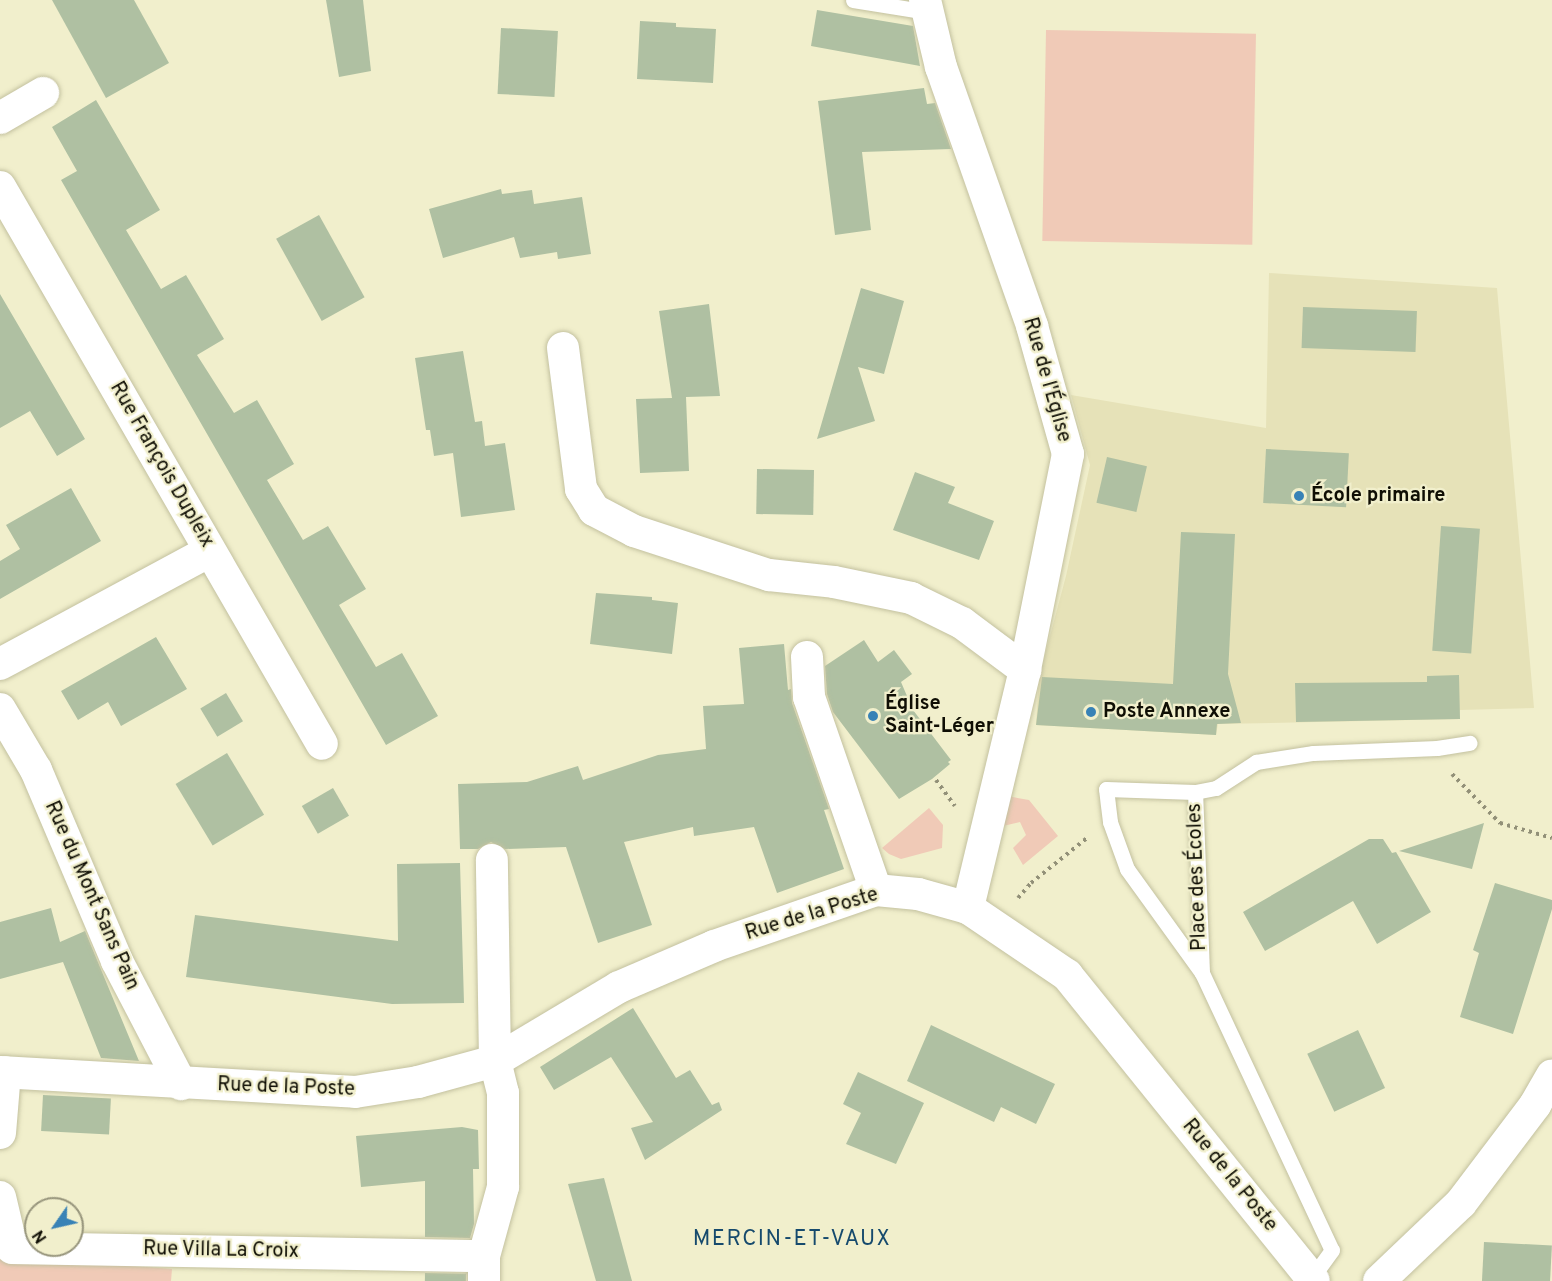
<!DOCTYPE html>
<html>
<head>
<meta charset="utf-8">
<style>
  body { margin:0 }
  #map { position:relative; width:1552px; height:1281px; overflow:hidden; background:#f1efcc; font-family:Overpass,sans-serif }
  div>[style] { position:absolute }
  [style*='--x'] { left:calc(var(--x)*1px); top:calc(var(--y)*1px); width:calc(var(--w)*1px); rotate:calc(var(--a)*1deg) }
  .built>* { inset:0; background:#e6e2b8 }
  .green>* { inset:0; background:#f0cab7; transform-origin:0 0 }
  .building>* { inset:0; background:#afc0a2; transform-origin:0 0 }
  .path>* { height:4px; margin-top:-2px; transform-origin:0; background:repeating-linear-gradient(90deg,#929078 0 3px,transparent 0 7.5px) }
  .roads { filter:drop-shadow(0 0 2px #c3c19f) drop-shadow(0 0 2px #c3c19f) }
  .service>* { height:15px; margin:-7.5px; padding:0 7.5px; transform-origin:7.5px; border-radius:7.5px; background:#fff }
  .minor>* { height:32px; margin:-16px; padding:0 16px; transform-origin:16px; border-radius:16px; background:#fff }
  .dots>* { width:16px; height:16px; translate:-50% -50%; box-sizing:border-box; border:3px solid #f1efcc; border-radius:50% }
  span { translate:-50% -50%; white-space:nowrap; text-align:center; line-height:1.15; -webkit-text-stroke:4.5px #f1efcc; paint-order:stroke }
  .street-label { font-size:20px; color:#0f0e04 }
  .poi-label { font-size:20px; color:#0f0e04; font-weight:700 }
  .left { translate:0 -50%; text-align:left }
  .quarter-label { font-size:22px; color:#164a6d; letter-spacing:1.5px }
  .north { position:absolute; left:24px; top:1197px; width:60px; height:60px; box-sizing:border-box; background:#f1efcc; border:2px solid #97957c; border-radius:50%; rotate:236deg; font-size:16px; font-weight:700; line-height:24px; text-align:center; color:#0f0e04 }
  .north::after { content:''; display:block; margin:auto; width:21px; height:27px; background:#3882b6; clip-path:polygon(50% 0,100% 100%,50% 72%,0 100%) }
</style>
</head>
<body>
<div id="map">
  <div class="built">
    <div style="clip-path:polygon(1269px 273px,1497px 288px,1534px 708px,1460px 710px,1459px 719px,1218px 724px,1216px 735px,1036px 725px,1039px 677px,1066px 576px,1090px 465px,1071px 395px,1266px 428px)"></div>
  </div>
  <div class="green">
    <div style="left:1046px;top:30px;width:210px;height:211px;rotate:1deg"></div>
    <div style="clip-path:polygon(1007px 796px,1029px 800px,1058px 836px,1023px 865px,1013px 848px,1026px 835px,1020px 822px,1003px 826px)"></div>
    <div style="clip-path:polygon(929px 808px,943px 825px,942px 848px,901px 859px,889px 854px,882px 848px)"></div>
    <div style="clip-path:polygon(0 1255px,172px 1269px,171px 1281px,0 1281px)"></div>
  </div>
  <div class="building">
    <div style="clip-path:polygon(52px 0,134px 0,169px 63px,106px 98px)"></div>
    <div style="clip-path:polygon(326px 0,363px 0,371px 71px,339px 77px)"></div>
    <div style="clip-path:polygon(817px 10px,913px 26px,920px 66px,811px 46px)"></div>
    <div style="clip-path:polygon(640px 21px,676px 23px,676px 27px,716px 29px,713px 83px,637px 79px)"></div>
    <div style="left:501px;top:28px;width:57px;height:66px;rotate:3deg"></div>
    <div style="clip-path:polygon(924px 88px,927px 104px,935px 103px,951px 149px,862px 152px,871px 230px,835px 235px,818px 101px)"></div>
    <div style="clip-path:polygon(96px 100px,160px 210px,126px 230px,161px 289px,186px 275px,224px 339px,197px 355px,234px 413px,257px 400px,294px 464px,267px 480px,303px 540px,328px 526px,366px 589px,339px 605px,376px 667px,402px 653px,438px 716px,386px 745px,61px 180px,77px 171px,52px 127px)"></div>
    <div style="clip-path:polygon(501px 189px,502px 194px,532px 190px,534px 204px,582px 197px,591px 254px,558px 259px,557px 252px,520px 258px,514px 237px,443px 258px,429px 209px)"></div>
    <div style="left:319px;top:215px;width:94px;height:49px;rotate:61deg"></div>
    <div style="clip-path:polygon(861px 288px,904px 301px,884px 374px,858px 367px,875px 421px,817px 439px)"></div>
    <div style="clip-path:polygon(0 294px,85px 439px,57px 456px,30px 411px,0 428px)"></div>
    <div style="clip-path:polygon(709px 304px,720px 396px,686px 397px,689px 471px,640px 473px,636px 399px,672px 398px,659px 311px)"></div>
    <div style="left:1303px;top:307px;width:114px;height:41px;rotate:2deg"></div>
    <div style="clip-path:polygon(463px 351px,475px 422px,482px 421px,485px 446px,505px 443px,515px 510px,461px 517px,453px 453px,434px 456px,430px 430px,426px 430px,415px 358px)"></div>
    <div style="left:1266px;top:449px;width:83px;height:54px;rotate:3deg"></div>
    <div style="left:1107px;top:457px;width:41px;height:47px;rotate:13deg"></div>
    <div style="left:814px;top:470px;width:45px;height:57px;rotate:91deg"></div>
    <div style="clip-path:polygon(915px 472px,955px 487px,948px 503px,994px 521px,979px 560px,893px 530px)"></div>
    <div style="clip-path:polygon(71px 488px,101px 541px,0 599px,0 561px,20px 549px,6px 525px)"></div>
    <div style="left:1441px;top:526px;width:39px;height:125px;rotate:4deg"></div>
    <div style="clip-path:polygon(1181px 532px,1235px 534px,1228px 674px,1241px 723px,1217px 724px,1216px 735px,1036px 725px,1042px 677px,1173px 684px)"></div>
    <div style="clip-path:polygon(596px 593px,652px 597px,652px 600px,678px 603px,672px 654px,590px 644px)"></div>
    <div style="clip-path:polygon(156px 637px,187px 689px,121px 726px,108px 702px,78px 720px,61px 691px)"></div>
    <div style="clip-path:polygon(864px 640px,878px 662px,894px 650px,912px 674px,901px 682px,913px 710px,951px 760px,948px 762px,950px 764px,932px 779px,899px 799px,833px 712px,827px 694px,825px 666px)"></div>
    <div style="clip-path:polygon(784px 644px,788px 690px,791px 689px,792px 703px,829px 809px,824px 810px,844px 869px,777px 893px,754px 827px,694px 836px,693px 827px,624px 842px,652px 925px,598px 943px,566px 847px,505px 849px,491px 842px,478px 849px,460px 849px,458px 784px,527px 782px,578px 766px,583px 780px,658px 755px,706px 749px,703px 706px,744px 704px,739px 648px)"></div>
    <div style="clip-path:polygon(1459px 675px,1460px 719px,1296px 722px,1295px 683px,1427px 682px,1427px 676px)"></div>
    <div style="left:226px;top:693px;width:33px;height:30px;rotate:59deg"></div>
    <div style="left:227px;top:753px;width:72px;height:60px;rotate:59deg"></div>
    <div style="left:333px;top:788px;width:32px;height:36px;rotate:60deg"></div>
    <div style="clip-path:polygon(1484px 823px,1472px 869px,1399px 851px)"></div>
    <div style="clip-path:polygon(1369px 839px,1383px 839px,1392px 853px,1396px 852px,1431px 912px,1377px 944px,1353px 901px,1265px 951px,1243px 912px)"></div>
    <div style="clip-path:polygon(460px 863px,464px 1003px,392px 1004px,186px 977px,195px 915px,398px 941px,397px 864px)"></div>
    <div style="clip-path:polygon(1495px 883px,1552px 900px,1552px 909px,1513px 1034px,1460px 1017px,1479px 953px,1473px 950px)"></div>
    <div style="clip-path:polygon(51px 908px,60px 942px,85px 931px,139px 1061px,101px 1058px,63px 962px,0 979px,0 922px)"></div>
    <div style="clip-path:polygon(633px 1008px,676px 1078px,690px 1070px,712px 1105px,719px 1102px,722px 1110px,645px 1160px,631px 1128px,653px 1122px,611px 1057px,554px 1090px,540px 1067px)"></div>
    <div style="clip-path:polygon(931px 1025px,1055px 1084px,1036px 1124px,1001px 1107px,994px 1122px,907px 1081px)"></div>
    <div style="left:1358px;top:1030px;width:64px;height:56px;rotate:65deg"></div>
    <div style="clip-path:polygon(858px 1072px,924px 1103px,896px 1164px,846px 1144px,861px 1113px,843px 1104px)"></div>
    <div style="left:43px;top:1095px;width:68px;height:36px;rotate:3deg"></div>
    <div style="clip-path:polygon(462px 1127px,478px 1130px,479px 1169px,473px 1169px,474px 1224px,470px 1238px,425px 1237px,425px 1181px,361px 1187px,356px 1136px)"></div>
    <div style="clip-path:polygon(604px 1178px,632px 1281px,596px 1281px,568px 1184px)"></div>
    <div style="left:1484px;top:1242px;width:68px;height:39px;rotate:3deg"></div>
    <div style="left:425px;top:1273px;width:41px;height:8px;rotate:1deg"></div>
  </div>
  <div class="path">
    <div style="--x:1452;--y:774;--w:69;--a:45.6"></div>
    <div style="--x:1500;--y:823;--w:54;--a:16.1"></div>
    <div style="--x:936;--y:780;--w:32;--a:54"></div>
    <div style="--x:1018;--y:898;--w:20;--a:-49"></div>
    <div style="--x:1031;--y:883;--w:72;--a:-38.8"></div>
  </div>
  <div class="roads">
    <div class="service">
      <div style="--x:853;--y:0;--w:76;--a:9.1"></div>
      <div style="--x:1195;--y:792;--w:21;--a:-11"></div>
      <div style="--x:1216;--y:788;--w:48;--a:-33"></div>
      <div style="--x:1256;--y:762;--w:58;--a:-9"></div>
      <div style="--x:1313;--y:753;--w:124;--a:-2.3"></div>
      <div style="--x:1437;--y:748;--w:33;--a:-9"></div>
      <div style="--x:1202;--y:973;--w:181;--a:-92.2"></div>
      <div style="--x:1195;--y:792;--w:89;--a:-178.1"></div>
      <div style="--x:1106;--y:789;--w:33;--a:83"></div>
      <div style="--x:1110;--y:822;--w:50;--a:70.1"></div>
      <div style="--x:1127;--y:869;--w:128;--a:54.2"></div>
      <div style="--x:1202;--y:973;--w:306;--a:64.9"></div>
      <div style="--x:1332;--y:1250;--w:34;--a:126"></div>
    </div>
    <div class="minor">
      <div style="--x:925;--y:0;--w:69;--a:76.6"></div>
      <div style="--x:941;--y:67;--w:275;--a:70.6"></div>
      <div style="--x:1032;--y:326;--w:133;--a:74.3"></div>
      <div style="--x:1068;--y:454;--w:220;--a:101.3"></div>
      <div style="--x:1025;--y:670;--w:245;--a:103.5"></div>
      <div style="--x:0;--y:118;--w:50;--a:-30.2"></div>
      <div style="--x:0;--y:187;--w:643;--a:59.97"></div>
      <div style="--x:563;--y:348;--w:142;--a:82.7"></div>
      <div style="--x:581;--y:489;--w:25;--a:58"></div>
      <div style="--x:594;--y:510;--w:45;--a:27.7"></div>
      <div style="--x:634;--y:531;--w:142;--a:18.1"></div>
      <div style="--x:769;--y:575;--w:65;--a:6.1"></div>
      <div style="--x:834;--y:582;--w:79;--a:11.7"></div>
      <div style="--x:911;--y:598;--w:57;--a:26.1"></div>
      <div style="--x:962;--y:623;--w:79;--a:36.7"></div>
      <div style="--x:807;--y:657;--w:40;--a:87.1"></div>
      <div style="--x:809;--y:697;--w:204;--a:70.9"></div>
      <div style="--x:0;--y:664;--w:238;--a:-28.3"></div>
      <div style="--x:0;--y:709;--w:71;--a:59.5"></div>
      <div style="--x:36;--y:770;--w:207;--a:67"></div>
      <div style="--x:117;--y:961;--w:139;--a:62.5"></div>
      <div style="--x:0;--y:1072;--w:356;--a:3.2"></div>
      <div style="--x:355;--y:1092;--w:64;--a:-9"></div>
      <div style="--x:418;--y:1082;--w:80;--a:-15.3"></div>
      <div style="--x:495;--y:1061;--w:144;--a:-30.8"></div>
      <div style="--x:619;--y:987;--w:103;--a:-23.3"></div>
      <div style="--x:714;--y:946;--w:171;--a:-19.1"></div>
      <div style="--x:876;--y:890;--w:42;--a:5.4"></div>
      <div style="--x:918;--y:894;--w:52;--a:15.6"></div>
      <div style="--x:968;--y:908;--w:120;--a:34.1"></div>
      <div style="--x:1067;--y:975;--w:393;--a:51.1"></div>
      <div style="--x:0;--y:1133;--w:61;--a:-85.3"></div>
      <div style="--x:0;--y:1197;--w:52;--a:76.8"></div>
      <div style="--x:12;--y:1248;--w:472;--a:1"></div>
      <div style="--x:484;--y:1281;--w:25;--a:-90"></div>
      <div style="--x:484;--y:1256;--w:72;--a:-74.6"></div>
      <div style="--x:503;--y:1187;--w:94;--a:-90"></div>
      <div style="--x:503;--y:1093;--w:33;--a:-104"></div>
      <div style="--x:495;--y:1061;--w:201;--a:-90.9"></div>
      <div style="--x:1379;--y:1281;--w:113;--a:-43.6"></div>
      <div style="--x:1461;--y:1203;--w:123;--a:-52.9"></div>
      <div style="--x:1535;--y:1105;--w:34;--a:-60"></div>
    </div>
  </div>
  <div class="dots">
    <div style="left:1299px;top:496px;background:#3882b6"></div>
    <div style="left:1091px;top:712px;background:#3882b6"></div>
    <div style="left:873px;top:716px;background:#3882b6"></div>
  </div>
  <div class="street-label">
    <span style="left:1046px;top:380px;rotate:74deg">Rue de l'Église</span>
    <span style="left:161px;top:465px;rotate:60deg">Rue François Dupleix</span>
    <span style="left:1198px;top:877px;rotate:-92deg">Place des Écoles</span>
    <span style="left:91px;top:896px;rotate:66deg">Rue du Mont Sans Pain</span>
    <span style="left:812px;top:915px;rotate:-17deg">Rue de la Poste</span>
    <span style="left:286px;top:1088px;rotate:2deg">Rue de la Poste</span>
    <span style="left:1229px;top:1176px;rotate:51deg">Rue de la Poste</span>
    <span style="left:221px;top:1251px;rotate:1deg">Rue Villa La Croix</span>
  </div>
  <div class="poi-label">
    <span class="left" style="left:1311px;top:496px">École primaire</span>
    <span class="left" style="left:885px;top:716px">Église<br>Saint-Léger</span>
    <span class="left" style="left:1103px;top:712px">Poste Annexe</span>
  </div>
  <div class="quarter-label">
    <span style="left:792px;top:1240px">MERCIN-ET-VAUX</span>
  </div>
  <div class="north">N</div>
</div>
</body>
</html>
